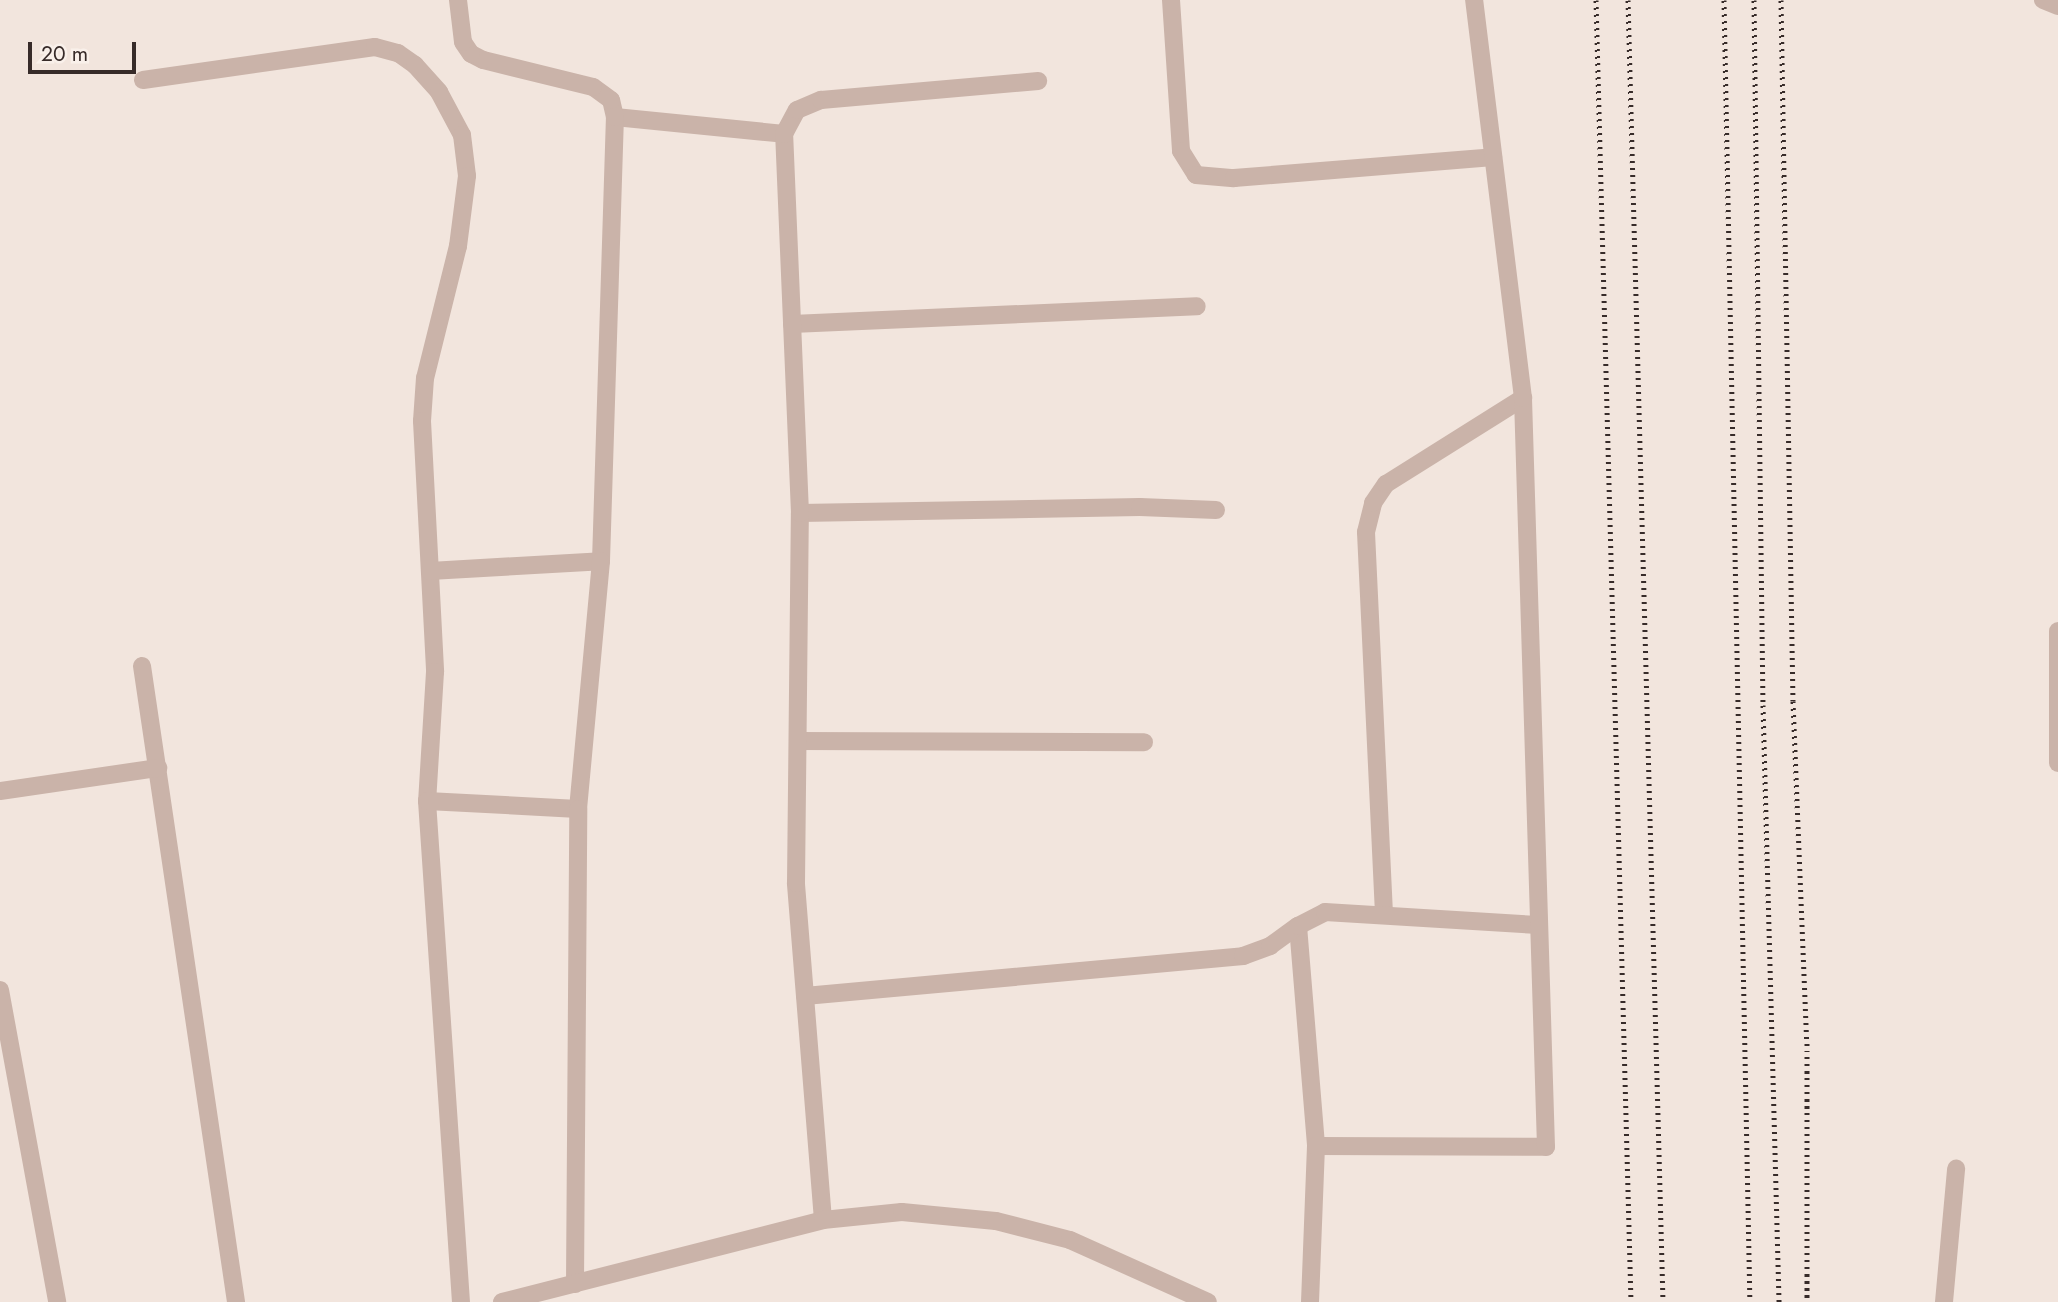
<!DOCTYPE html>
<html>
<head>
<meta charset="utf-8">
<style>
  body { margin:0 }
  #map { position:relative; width:2058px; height:1302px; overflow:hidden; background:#f2e5dd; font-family:Jost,sans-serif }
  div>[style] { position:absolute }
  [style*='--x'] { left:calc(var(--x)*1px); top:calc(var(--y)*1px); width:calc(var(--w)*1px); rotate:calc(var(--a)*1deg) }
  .minor>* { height:18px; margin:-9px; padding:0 9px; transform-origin:9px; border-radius:9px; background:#cab3a9 }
  .rail>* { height:5px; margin-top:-2.5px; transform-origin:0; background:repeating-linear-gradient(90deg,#372b29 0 2px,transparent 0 7px) }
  span { translate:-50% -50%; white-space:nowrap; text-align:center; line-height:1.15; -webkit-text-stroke:6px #f9f0ea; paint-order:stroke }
  .scale { position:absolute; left:28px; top:42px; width:108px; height:32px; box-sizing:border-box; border:4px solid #372b29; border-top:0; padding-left:9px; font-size:21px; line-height:24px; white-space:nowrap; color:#372b29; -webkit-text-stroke:5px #f9f0ea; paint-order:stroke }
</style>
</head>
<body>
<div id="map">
  <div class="minor">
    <div style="--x:1171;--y:0;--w:151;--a:86.2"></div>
    <div style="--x:1181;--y:151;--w:28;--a:58"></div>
    <div style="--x:1196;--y:175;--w:38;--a:5"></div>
    <div style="--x:1234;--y:178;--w:260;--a:-4.6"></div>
    <div style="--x:2043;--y:0;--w:16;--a:22"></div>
    <div style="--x:143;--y:80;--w:234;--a:-8.1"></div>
    <div style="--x:375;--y:47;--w:24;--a:15"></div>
    <div style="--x:398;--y:53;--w:21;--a:35"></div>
    <div style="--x:415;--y:65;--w:36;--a:48"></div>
    <div style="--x:439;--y:92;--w:49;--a:61.9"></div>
    <div style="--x:462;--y:135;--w:41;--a:83"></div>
    <div style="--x:467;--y:176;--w:71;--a:97.3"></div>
    <div style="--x:458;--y:246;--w:136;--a:104"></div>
    <div style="--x:425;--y:378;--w:43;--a:94"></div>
    <div style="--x:422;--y:421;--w:251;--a:87"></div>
    <div style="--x:435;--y:672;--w:129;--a:93.5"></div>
    <div style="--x:427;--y:801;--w:502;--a:86.12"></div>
    <div style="--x:615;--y:117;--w:170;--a:5.7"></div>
    <div style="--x:792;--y:324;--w:405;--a:-2.5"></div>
    <div style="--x:800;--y:513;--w:340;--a:-1"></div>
    <div style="--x:1140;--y:507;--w:76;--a:2.3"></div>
    <div style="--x:430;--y:571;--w:171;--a:-3.3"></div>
    <div style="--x:601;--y:561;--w:444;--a:-88.2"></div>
    <div style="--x:615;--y:117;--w:17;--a:-103"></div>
    <div style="--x:611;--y:100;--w:22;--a:-144"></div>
    <div style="--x:593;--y:87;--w:113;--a:-166.2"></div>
    <div style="--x:483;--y:60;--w:13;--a:-153"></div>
    <div style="--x:471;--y:54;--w:14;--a:-124"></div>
    <div style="--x:463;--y:42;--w:42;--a:-96.8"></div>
    <div style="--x:2058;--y:631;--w:132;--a:90"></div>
    <div style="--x:142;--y:666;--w:643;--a:81.59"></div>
    <div style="--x:798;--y:741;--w:346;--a:0.2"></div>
    <div style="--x:0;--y:791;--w:160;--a:-8.3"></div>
    <div style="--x:427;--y:801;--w:151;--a:3"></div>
    <div style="--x:578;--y:809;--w:249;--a:-84.7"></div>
    <div style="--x:1384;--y:914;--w:382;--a:-92.7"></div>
    <div style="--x:1366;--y:532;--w:30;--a:-76"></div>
    <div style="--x:1373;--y:503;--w:23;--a:-56"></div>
    <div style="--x:1386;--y:484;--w:162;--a:-32.1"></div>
    <div style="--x:1298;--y:926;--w:221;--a:85.3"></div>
    <div style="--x:0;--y:990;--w:317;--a:79.6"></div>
    <div style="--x:805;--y:996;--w:440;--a:-5.2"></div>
    <div style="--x:1243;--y:956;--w:29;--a:-20"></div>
    <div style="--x:1270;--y:946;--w:34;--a:-36"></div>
    <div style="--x:1298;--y:926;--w:30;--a:-27"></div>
    <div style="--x:1325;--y:912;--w:214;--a:3.5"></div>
    <div style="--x:823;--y:1220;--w:338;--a:-94.6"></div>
    <div style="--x:796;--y:883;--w:370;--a:-89.4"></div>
    <div style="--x:800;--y:513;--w:379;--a:-92.4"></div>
    <div style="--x:784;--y:134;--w:27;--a:-62"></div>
    <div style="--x:797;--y:110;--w:26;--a:-23"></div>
    <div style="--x:821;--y:100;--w:218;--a:-5"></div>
    <div style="--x:575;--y:1284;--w:475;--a:-89.6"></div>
    <div style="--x:502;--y:1302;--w:331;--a:-14.3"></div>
    <div style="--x:823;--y:1220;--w:79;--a:-5.8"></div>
    <div style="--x:902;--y:1212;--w:94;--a:5.5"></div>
    <div style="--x:996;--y:1221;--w:76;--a:14.4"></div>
    <div style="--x:1070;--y:1240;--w:151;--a:24.2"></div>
    <div style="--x:1310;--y:1302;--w:156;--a:-87.8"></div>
    <div style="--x:1316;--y:1146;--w:230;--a:0.2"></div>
    <div style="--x:1546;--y:1147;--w:749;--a:-91.76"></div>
    <div style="--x:1523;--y:398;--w:401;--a:-97"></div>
    <div style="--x:1944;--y:1302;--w:134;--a:-84.8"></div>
  </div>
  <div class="rail">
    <div style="--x:1596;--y:0;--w:1302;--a:88.46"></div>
    <div style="--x:1628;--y:0;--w:1302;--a:88.46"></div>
    <div style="--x:1724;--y:0;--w:1302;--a:88.86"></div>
    <div style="--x:1754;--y:0;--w:705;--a:89.27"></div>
    <div style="--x:1763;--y:705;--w:597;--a:88.46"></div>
    <div style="--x:1781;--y:0;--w:701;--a:89.02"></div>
    <div style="--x:1793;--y:701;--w:342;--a:87.7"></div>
    <div style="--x:1807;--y:1043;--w:259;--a:90"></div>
  </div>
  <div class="scale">20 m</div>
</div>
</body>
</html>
